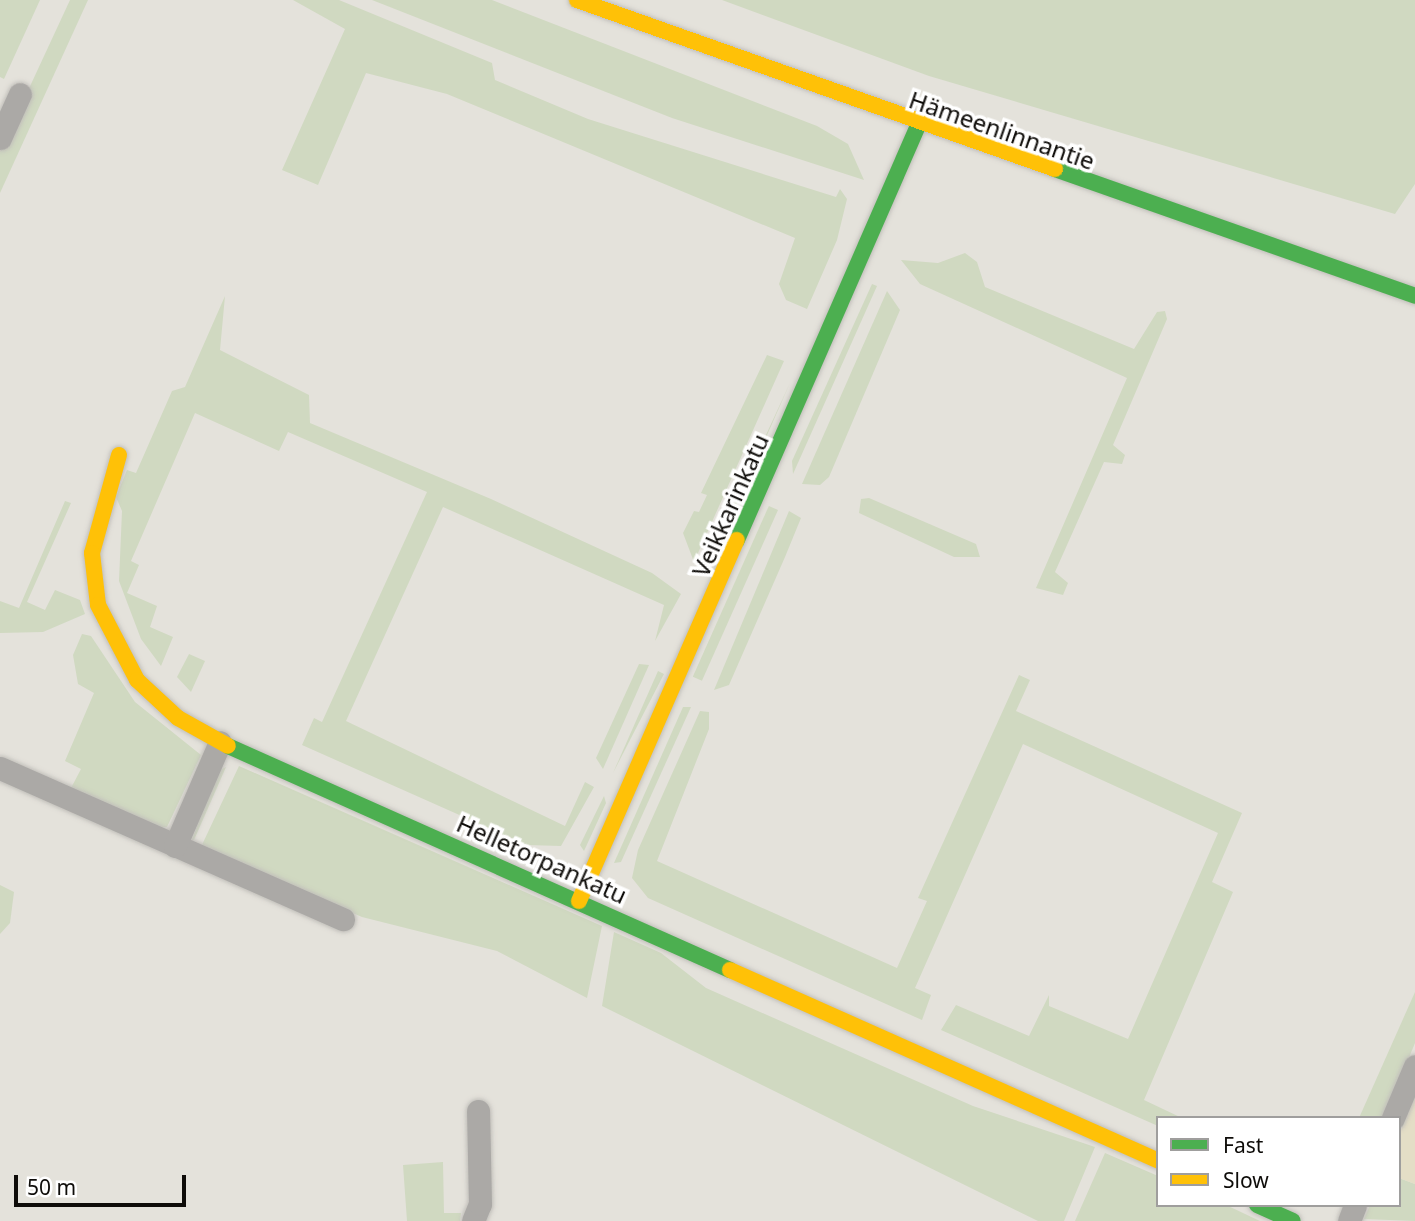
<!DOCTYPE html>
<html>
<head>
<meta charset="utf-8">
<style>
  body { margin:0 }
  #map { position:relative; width:1415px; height:1221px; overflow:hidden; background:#e4e2db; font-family:"Noto Sans",sans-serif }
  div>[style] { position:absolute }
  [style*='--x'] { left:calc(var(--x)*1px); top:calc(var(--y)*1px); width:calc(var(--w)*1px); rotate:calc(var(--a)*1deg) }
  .green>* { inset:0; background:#d0d9c1; transform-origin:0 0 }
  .sand>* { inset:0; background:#e4dec6 }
  .roads { filter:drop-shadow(0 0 2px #c1bfba) drop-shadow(0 0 2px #c1bfba) }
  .street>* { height:23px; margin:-11.5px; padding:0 11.5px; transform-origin:11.5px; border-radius:11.5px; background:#aba9a6 }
  .fast>* { height:16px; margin:-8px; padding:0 8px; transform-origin:8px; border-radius:8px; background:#4caf50 }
  .slow>* { height:16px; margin:-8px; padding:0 8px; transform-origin:8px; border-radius:8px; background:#ffc107 }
  span { translate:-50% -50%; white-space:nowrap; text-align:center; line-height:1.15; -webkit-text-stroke:7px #fff; paint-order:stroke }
  .street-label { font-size:24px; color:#0e0c09 }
  .legend { position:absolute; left:1156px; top:1116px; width:245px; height:91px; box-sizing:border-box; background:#fff; border:2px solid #9f9e9d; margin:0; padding:9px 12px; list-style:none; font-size:21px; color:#0e0c09 }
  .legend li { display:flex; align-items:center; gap:14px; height:35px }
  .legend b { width:35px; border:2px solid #9f9e9d }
  .scale { position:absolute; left:14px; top:1175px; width:172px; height:32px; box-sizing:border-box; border:4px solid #0e0c09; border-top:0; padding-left:9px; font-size:21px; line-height:24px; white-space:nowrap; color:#0e0c09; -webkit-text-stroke:5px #fff; paint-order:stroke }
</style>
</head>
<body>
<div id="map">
  <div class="green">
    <div style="clip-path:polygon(0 0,40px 0,4px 79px,0 77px)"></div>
    <div style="clip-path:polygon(70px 0,88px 0,0 193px,0 151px)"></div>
    <div style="clip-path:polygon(293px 0,339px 0,492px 63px,495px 80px,588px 119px,836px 197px,840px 189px,847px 199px,837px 240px,807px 309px,786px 300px,779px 284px,795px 238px,447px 94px,366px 73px,318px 185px,282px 170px,345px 29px)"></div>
    <div style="clip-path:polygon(372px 0,492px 0,817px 126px,848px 144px,864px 180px,672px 118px)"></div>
    <div style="clip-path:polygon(722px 0,1415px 0,1415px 184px,1395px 214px,929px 76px)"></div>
    <div style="clip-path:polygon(965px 253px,977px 262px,985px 287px,1134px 349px,1157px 312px,1165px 311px,1167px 319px,1113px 445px,1125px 455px,1122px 464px,1104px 462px,1055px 572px,1068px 583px,1063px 595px,1036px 588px,1127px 378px,920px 284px,901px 260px,938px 263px)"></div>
    <div style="clip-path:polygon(872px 284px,877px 286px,793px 474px,792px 461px)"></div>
    <div style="clip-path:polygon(887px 291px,900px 310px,829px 477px,820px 485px,802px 484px)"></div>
    <div style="clip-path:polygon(225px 296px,220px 350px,309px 395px,310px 423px,491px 499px,652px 573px,681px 594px,655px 641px,664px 605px,443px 507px,346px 721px,565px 826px,585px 782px,594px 787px,561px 846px,527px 845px,302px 745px,314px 718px,322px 722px,427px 492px,288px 432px,279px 451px,195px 413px,131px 561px,139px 565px,127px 593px,157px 606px,150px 627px,173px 637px,161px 666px,141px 639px,119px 581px,122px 511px,116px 497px,127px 470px,136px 473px,172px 391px,185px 387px)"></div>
    <div style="clip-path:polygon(767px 355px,784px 361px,694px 562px,683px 533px,694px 511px,699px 512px,707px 495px,701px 493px)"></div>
    <div style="clip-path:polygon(790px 383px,707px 571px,704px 569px)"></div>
    <div style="clip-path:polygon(869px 498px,976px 544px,980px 557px,954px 557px,859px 513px,861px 499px)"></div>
    <div style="clip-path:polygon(65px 501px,71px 503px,27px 602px,45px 610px,55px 590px,80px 600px,85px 614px,43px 632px,0 633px,0 601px,19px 608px)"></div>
    <div style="left:778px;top:510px;width:187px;height:10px;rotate:114deg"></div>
    <div style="clip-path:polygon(789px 511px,801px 518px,785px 557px,729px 685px,714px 690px)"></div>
    <div style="clip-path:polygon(82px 634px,91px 636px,135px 702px,201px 755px,167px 827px,156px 828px,70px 790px,81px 769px,65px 761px,94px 693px,78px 684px,73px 655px)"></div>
    <div style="clip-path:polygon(189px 654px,205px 661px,191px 692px,177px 677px)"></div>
    <div style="clip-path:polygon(639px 664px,649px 665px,603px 769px,596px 758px)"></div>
    <div style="clip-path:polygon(658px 671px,664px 674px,613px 773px)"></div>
    <div style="clip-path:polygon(1019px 675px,1030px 680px,1016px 711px,1242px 813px,1212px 882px,1233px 892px,1144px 1100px,1182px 1118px,1158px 1118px,1158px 1126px,941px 1030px,956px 1005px,1029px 1036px,1049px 995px,1049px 1006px,1128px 1039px,1218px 833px,1023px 744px,915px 988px,931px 995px,922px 1020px,648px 898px,632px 878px,638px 850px,700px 711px,709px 712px,709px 729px,657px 861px,897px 968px,927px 901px,918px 898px)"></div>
    <div style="clip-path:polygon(683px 707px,691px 707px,621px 862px,614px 863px)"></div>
    <div style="clip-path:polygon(239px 766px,602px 926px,587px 998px,497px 951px,362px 917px,201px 847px)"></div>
    <div style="clip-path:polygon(226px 767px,194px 840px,191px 842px,218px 771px)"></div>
    <div style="clip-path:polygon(604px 796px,606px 803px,584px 851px,580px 845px)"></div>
    <div style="clip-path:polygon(0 885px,14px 892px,10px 923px,0 934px)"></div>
    <div style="clip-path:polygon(614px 932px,661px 953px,706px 988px,973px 1106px,1095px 1147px,1064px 1221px,1038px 1221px,602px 1006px)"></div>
    <div style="clip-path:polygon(1415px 992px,1415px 1043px,1384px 1118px,1359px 1118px)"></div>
    <div style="clip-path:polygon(1105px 1153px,1158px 1176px,1158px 1205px,1226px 1205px,1260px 1221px,1075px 1221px)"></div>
    <div style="clip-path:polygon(443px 1162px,444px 1213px,461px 1213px,460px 1221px,407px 1221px,403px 1165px)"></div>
    <div style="clip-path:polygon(1399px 1178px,1415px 1184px,1415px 1221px,1364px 1219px,1370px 1205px,1399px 1205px)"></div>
  </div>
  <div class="sand">
    <div style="clip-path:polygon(1415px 1097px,1415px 1184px,1399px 1178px,1399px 1134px)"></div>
  </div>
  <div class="roads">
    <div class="street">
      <div style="--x:0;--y:138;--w:48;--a:-65.6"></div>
      <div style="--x:0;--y:768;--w:375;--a:23.8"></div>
      <div style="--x:175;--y:846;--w:113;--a:-66.6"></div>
      <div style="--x:1393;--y:1118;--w:56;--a:-67.1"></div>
      <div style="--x:473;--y:1221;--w:18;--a:-68"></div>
      <div style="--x:480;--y:1204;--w:93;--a:-91.2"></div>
      <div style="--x:1349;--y:1221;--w:17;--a:-69"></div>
    </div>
    <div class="fast">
      <div style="--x:1055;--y:169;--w:382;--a:19.4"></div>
      <div style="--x:737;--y:540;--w:452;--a:-66.4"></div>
      <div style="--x:228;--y:746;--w:550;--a:24.05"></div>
      <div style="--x:1257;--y:1205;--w:39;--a:24"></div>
    </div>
    <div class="slow">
      <div style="--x:577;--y:0;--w:507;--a:19.47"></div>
      <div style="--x:119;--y:455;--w:102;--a:105.4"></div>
      <div style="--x:92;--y:553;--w:52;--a:83.4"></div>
      <div style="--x:98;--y:605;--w:85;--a:62.5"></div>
      <div style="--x:137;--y:680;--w:56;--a:42.8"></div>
      <div style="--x:178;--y:718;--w:57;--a:29.2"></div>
      <div style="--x:579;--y:901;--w:394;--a:-66.4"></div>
      <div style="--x:730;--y:970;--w:469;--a:24"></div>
    </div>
  </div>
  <div class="street-label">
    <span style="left:1002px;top:130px;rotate:19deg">Hämeenlinnantie</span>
    <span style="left:730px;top:505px;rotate:-66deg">Veikkarinkatu</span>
    <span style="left:542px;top:859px;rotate:24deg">Helletorpankatu</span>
  </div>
  <ul class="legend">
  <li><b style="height:9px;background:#4caf50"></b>Fast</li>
  <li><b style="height:9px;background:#ffc107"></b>Slow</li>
  </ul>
  <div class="scale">50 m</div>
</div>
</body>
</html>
